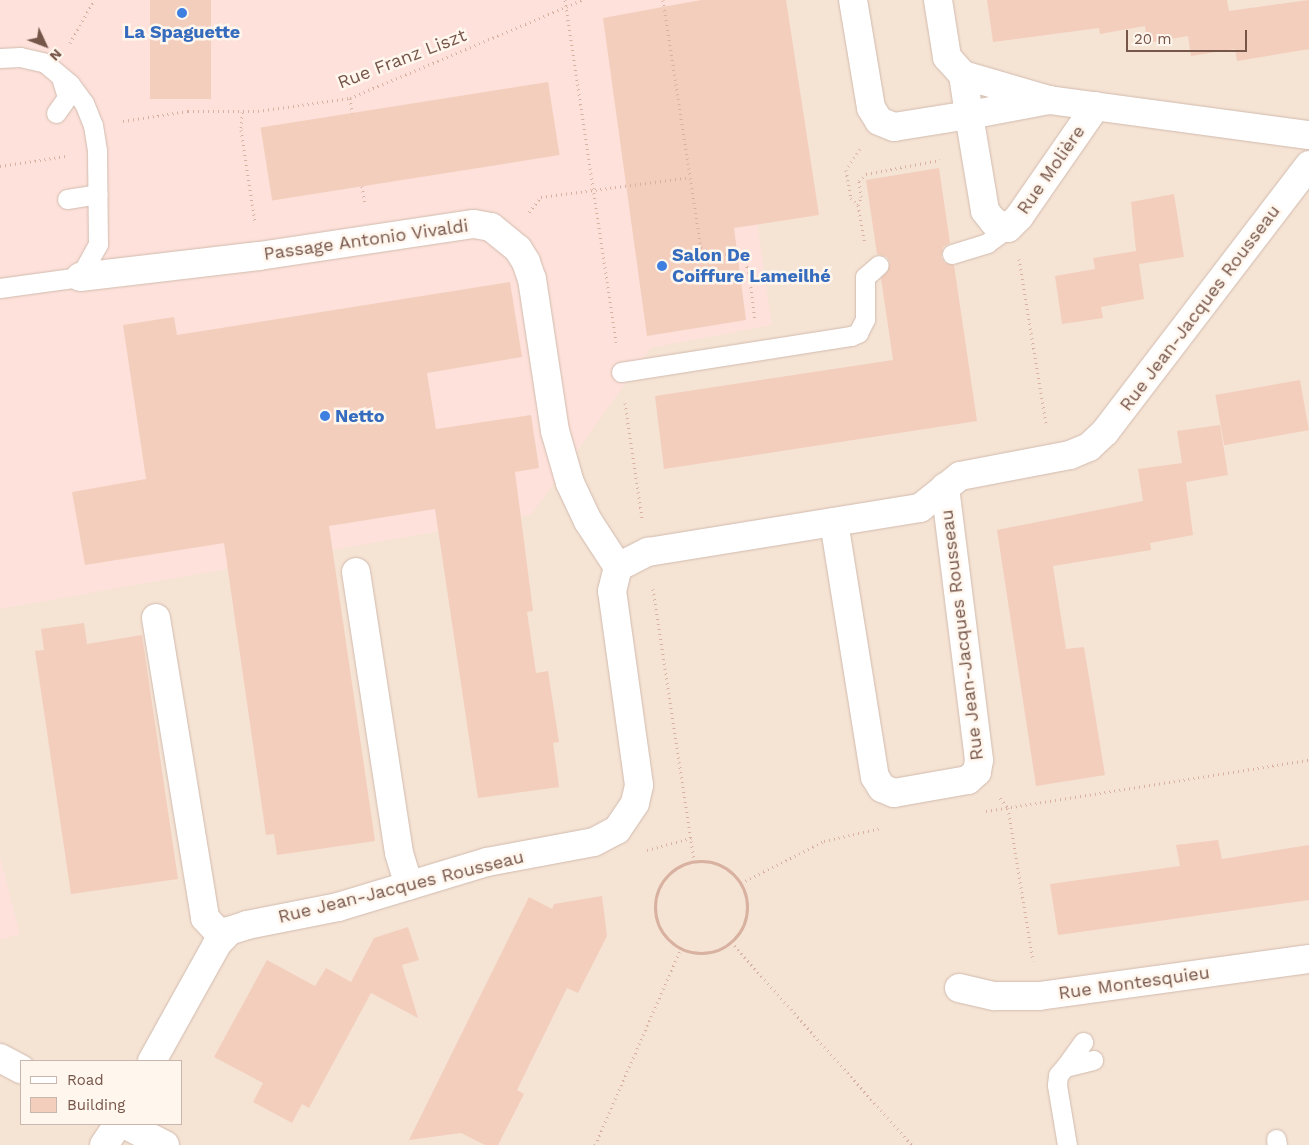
<!DOCTYPE html>
<html>
<head>
<meta charset="utf-8">
<style>
  body { margin:0 }
  #map { position:relative; width:1309px; height:1145px; overflow:hidden; background:#fdf2e6; font-family:"Work Sans",sans-serif }
  div>[style] { position:absolute }
  [style*='--x'] { left:calc(var(--x)*1px); top:calc(var(--y)*1px); width:calc(var(--w)*1px); rotate:calc(var(--a)*1deg) }
  .residential>* { inset:0; background:#f5e3d4 }
  .commercial>* { inset:0; background:#fde1da }
  .building>* { inset:0; background:#f3cebd; transform-origin:0 0 }
  .path>* { height:3px; margin-top:-1.5px; transform-origin:0; background:repeating-linear-gradient(90deg,#d8b1a0 0 1px,transparent 0 5px) }
  .path>.ring { margin:-1.5px; padding:0; box-sizing:content-box; background:none; border:3px solid #d8b1a0; border-radius:50% }
  .roads { filter:drop-shadow(0 0 1px #d1bbae) drop-shadow(0 0 1px #d1bbae) }
  .service>* { height:19px; margin:-9.5px; padding:0 9.5px; transform-origin:9.5px; border-radius:9.5px; background:#fff }
  .minor>* { height:28px; margin:-14px; padding:0 14px; transform-origin:14px; border-radius:14px; background:#fff }
  .tertiary>* { height:28px; margin:-14px; padding:0 14px; transform-origin:14px; border-radius:14px; background:#fff }
  .dots>* { width:14px; height:14px; translate:-50% -50%; box-sizing:border-box; border:2px solid #fff6ed; border-radius:50% }
  span { translate:-50% -50%; white-space:nowrap; text-align:center; line-height:1.15; -webkit-text-stroke:5px #fff6ed; paint-order:stroke }
  .shop-label { font-size:18px; color:#366cbe; font-weight:700 }
  .left { translate:0 -50%; text-align:left }
  .street-label { font-size:18px; color:#77564a }
  .legend { position:absolute; left:20px; top:1060px; width:162px; height:65px; box-sizing:border-box; background:#fff6ed; border:1px solid #c9b6ac; margin:0; padding:6px 9px; list-style:none; font-size:15px; color:#77564a }
  .legend li { display:flex; align-items:center; gap:10px; height:25px }
  .legend b { width:25px; border:1px solid #c9b6ac }
  .north { position:absolute; left:20px; top:20px; width:50px; height:50px; -webkit-text-stroke:4px #fff6ed; paint-order:stroke; rotate:133deg; font-size:14px; font-weight:700; line-height:20px; text-align:center; color:#77564a }
  .north::after { content:''; display:block; margin:auto; width:18px; height:22px; background:#77564a; clip-path:polygon(50% 0,100% 100%,50% 72%,0 100%) }
  .scale { position:absolute; left:1126px; top:30px; width:121px; height:22px; box-sizing:border-box; border:2px solid #77564a; border-top:0; padding-left:6px; font-size:15px; line-height:18px; white-space:nowrap; color:#77564a; -webkit-text-stroke:4px #fff6ed; paint-order:stroke }
</style>
</head>
<body>
<div id="map">
  <div class="residential">
    <div style="clip-path:polygon(evenodd,0 0,1309px 0,1309px 1145px,0 1145px,0 0,21px 1061px,181px 1061px,181px 1124px,21px 1124px,21px 1061px)"></div>
  </div>
  <div class="commercial">
    <div style="clip-path:polygon(0 0,726px 0,772px 325px,651px 348px,531px 515px,0 609px)"></div>
    <div style="clip-path:polygon(0 856px,20px 934px,0 940px)"></div>
  </div>
  <div class="building">
    <div style="left:150px;top:0;width:61px;height:99px"></div>
    <div style="clip-path:polygon(701px 0,786px 0,819px 215px,734px 228px,746px 320px,647px 336px,603px 18px)"></div>
    <div style="clip-path:polygon(987px 0,1227px 0,1229px 11px,1309px 0,1309px 49px,1237px 61px,1235px 49px,1191px 56px,1188px 36px,1147px 43px,1145px 26px,1100px 34px,1099px 28px,993px 42px)"></div>
    <div style="left:548px;top:82px;width:74px;height:291px;rotate:81deg"></div>
    <div style="clip-path:polygon(939px 168px,950px 243px,943px 247px,941px 257px,945px 263px,954px 265px,977px 421px,664px 469px,655px 396px,893px 360px,881px 278px,890px 263px,887px 257px,877px 254px,866px 180px)"></div>
    <div style="clip-path:polygon(1174px 194px,1184px 257px,1139px 264px,1144px 299px,1101px 307px,1103px 318px,1062px 324px,1055px 276px,1095px 269px,1093px 258px,1136px 251px,1131px 202px)"></div>
    <div style="clip-path:polygon(510px 282px,522px 357px,427px 373px,436px 429px,531px 415px,539px 468px,515px 472px,533px 611px,527px 612px,536px 673px,548px 671px,559px 742px,553px 743px,559px 787px,478px 798px,435px 509px,329px 526px,375px 841px,277px 855px,274px 834px,266px 835px,224px 543px,85px 565px,72px 492px,146px 479px,123px 325px,174px 317px,177px 335px)"></div>
    <div style="left:1300px;top:380px;width:51px;height:86px;rotate:80deg"></div>
    <div style="clip-path:polygon(1220px 425px,1228px 475px,1186px 482px,1193px 535px,1150px 543px,1151px 550px,1053px 566px,1066px 649px,1084px 647px,1105px 775px,1036px 786px,997px 530px,1143px 501px,1138px 469px,1182px 463px,1177px 431px)"></div>
    <div style="clip-path:polygon(84px 623px,87px 644px,142px 635px,178px 879px,71px 894px,35px 651px,44px 650px,41px 629px)"></div>
    <div style="clip-path:polygon(1218px 840px,1222px 859px,1309px 845px,1309px 900px,1058px 935px,1050px 884px,1180px 866px,1176px 845px)"></div>
    <div style="clip-path:polygon(602px 896px,607px 936px,578px 993px,567px 988px,517px 1090px,524px 1094px,498px 1145px,485px 1145px,461px 1133px,409px 1140px,529px 897px,552px 909px,554px 904px)"></div>
    <div style="clip-path:polygon(408px 927px,419px 960px,402px 965px,418px 1018px,371px 993px,309px 1108px,302px 1104px,292px 1123px,253px 1102px,263px 1083px,214px 1057px,267px 960px,315px 986px,326px 968px,351px 982px,374px 938px)"></div>
  </div>
  <div class="path">
    <div style="--x:565;--y:0;--w:346;--a:81.5"></div>
    <div style="--x:663;--y:0;--w:250;--a:81.3"></div>
    <div style="--x:701;--y:247;--w:16;--a:30"></div>
    <div style="--x:715;--y:255;--w:23;--a:-5"></div>
    <div style="--x:738;--y:253;--w:6;--a:39"></div>
    <div style="--x:743;--y:257;--w:16;--a:68"></div>
    <div style="--x:749;--y:272;--w:49;--a:83"></div>
    <div style="--x:70;--y:43;--w:49;--a:-60.8"></div>
    <div style="--x:350;--y:98;--w:15;--a:82"></div>
    <div style="--x:242;--y:112;--w:18;--a:93"></div>
    <div style="--x:241;--y:130;--w:94;--a:81.4"></div>
    <div style="--x:123;--y:121;--w:66;--a:-8.7"></div>
    <div style="--x:188;--y:111;--w:70;--a:0"></div>
    <div style="--x:258;--y:111;--w:93;--a:-8"></div>
    <div style="--x:350;--y:98;--w:252;--a:-22.9"></div>
    <div style="--x:860;--y:149;--w:25;--a:124"></div>
    <div style="--x:846;--y:170;--w:28;--a:80"></div>
    <div style="--x:851;--y:198;--w:10;--a:45"></div>
    <div style="--x:858;--y:205;--w:36;--a:80"></div>
    <div style="--x:0;--y:166;--w:67;--a:-8.6"></div>
    <div style="--x:362;--y:186;--w:18;--a:81"></div>
    <div style="--x:858;--y:205;--w:9;--a:-69"></div>
    <div style="--x:861;--y:197;--w:16;--a:-97"></div>
    <div style="--x:859;--y:181;--w:10;--a:-45"></div>
    <div style="--x:866;--y:174;--w:75;--a:-10.7"></div>
    <div style="--x:529;--y:212;--w:19;--a:-51"></div>
    <div style="--x:541;--y:197;--w:150;--a:-7.6"></div>
    <div style="--x:1019;--y:259;--w:166;--a:80.7"></div>
    <div style="--x:625;--y:403;--w:116;--a:81.6"></div>
    <div style="--x:653;--y:589;--w:275;--a:81.4"></div>
    <div style="--x:1000;--y:798;--w:13;--a:51"></div>
    <div style="--x:1008;--y:808;--w:155;--a:80.7"></div>
    <div style="--x:986;--y:811;--w:327;--a:-9"></div>
    <div style="--x:647;--y:850;--w:46;--a:-15.3"></div>
    <div class="ring" style="left:655px;top:861px;width:89px;height:89px"></div>
    <div style="--x:741;--y:883;--w:93;--a:-26.8"></div>
    <div style="--x:824;--y:841;--w:58;--a:-12.8"></div>
    <div style="--x:731;--y:942;--w:272;--a:48.3"></div>
    <div style="--x:595;--y:1145;--w:215;--a:-66.4"></div>
  </div>
  <div class="roads">
    <div class="service">
      <div style="--x:0;--y:58;--w:20;--a:-3"></div>
      <div style="--x:20;--y:57;--w:26;--a:13"></div>
      <div style="--x:45;--y:63;--w:33;--a:40"></div>
      <div style="--x:70;--y:84;--w:24;--a:54"></div>
      <div style="--x:84;--y:103;--w:24;--a:68"></div>
      <div style="--x:93;--y:125;--w:26;--a:81"></div>
      <div style="--x:97;--y:151;--w:93;--a:89.4"></div>
      <div style="--x:98;--y:244;--w:38;--a:119"></div>
      <div style="--x:80;--y:277;--w:81;--a:172.2"></div>
      <div style="--x:56;--y:113;--w:19;--a:-55"></div>
      <div style="--x:67;--y:97;--w:21;--a:-107"></div>
      <div style="--x:67;--y:199;--w:31;--a:-9"></div>
      <div style="--x:952;--y:254;--w:37;--a:-17"></div>
      <div style="--x:987;--y:243;--w:26;--a:-36"></div>
      <div style="--x:621;--y:372;--w:233;--a:-8.9"></div>
      <div style="--x:851;--y:336;--w:8;--a:-23"></div>
      <div style="--x:858;--y:333;--w:16;--a:-63"></div>
      <div style="--x:865;--y:319;--w:42;--a:-90"></div>
      <div style="--x:865;--y:277;--w:18;--a:-41"></div>
      <div style="--x:1065;--y:1067;--w:31;--a:-54"></div>
      <div style="--x:1276;--y:1139;--w:6;--a:81"></div>
      <div style="--x:1067;--y:1145;--w:61;--a:-99.5"></div>
      <div style="--x:1057;--y:1085;--w:10;--a:-84"></div>
      <div style="--x:1058;--y:1075;--w:11;--a:-49"></div>
      <div style="--x:1065;--y:1067;--w:29;--a:-14"></div>
    </div>
    <div class="minor">
      <div style="--x:853;--y:0;--w:109;--a:80.5"></div>
      <div style="--x:871;--y:108;--w:15;--a:58"></div>
      <div style="--x:879;--y:121;--w:16;--a:22"></div>
      <div style="--x:894;--y:127;--w:76;--a:-9.1"></div>
      <div style="--x:969;--y:115;--w:40;--a:-98.5"></div>
      <div style="--x:963;--y:75;--w:24;--a:-132"></div>
      <div style="--x:947;--y:57;--w:58;--a:-99"></div>
      <div style="--x:963;--y:75;--w:90;--a:16.2"></div>
      <div style="--x:1049;--y:100;--w:262;--a:7.7"></div>
      <div style="--x:1049;--y:100;--w:81;--a:169.4"></div>
      <div style="--x:969;--y:115;--w:97;--a:80.5"></div>
      <div style="--x:985;--y:211;--w:14;--a:51"></div>
      <div style="--x:994;--y:222;--w:15;--a:23"></div>
      <div style="--x:1008;--y:228;--w:16;--a:-45"></div>
      <div style="--x:1019;--y:217;--w:135;--a:-55.3"></div>
      <div style="--x:80;--y:277;--w:180;--a:-6.7"></div>
      <div style="--x:259;--y:256;--w:217;--a:-8.5"></div>
      <div style="--x:474;--y:224;--w:17;--a:10"></div>
      <div style="--x:491;--y:227;--w:35;--a:39"></div>
      <div style="--x:518;--y:249;--w:15;--a:58"></div>
      <div style="--x:526;--y:262;--w:18;--a:71"></div>
      <div style="--x:532;--y:279;--w:154;--a:81.4"></div>
      <div style="--x:555;--y:431;--w:54;--a:73.9"></div>
      <div style="--x:570;--y:483;--w:42;--a:64.7"></div>
      <div style="--x:588;--y:521;--w:55;--a:56.9"></div>
      <div style="--x:834;--y:522;--w:258;--a:80.9"></div>
      <div style="--x:875;--y:777;--w:13;--a:58"></div>
      <div style="--x:882;--y:788;--w:13;--a:23"></div>
      <div style="--x:894;--y:793;--w:75;--a:-10"></div>
      <div style="--x:968;--y:780;--w:12;--a:-42"></div>
      <div style="--x:977;--y:772;--w:12;--a:-81"></div>
      <div style="--x:979;--y:760;--w:275;--a:-97.1"></div>
      <div style="--x:356;--y:572;--w:284;--a:81.3"></div>
      <div style="--x:399;--y:853;--w:34;--a:73"></div>
      <div style="--x:156;--y:618;--w:304;--a:80.7"></div>
      <div style="--x:205;--y:918;--w:26;--a:47"></div>
      <div style="--x:959;--y:988;--w:37;--a:13"></div>
      <div style="--x:995;--y:996;--w:44;--a:0"></div>
      <div style="--x:1039;--y:996;--w:273;--a:-7.8"></div>
      <div style="--x:152;--y:1061;--w:134;--a:-60.9"></div>
      <div style="--x:217;--y:944;--w:18;--a:-47"></div>
      <div style="--x:229;--y:931;--w:19;--a:-18"></div>
      <div style="--x:247;--y:925;--w:93;--a:-11.2"></div>
      <div style="--x:338;--y:907;--w:156;--a:-16.8"></div>
      <div style="--x:487;--y:862;--w:109;--a:-10.6"></div>
      <div style="--x:594;--y:842;--w:26;--a:-28"></div>
      <div style="--x:617;--y:830;--w:32;--a:-56"></div>
      <div style="--x:635;--y:803;--w:18;--a:-77"></div>
      <div style="--x:639;--y:785;--w:196;--a:-97.9"></div>
      <div style="--x:612;--y:591;--w:25;--a:-76"></div>
      <div style="--x:618;--y:567;--w:34;--a:-27"></div>
      <div style="--x:648;--y:552;--w:276;--a:-9.2"></div>
      <div style="--x:920;--y:508;--w:51;--a:-38.7"></div>
      <div style="--x:960;--y:476;--w:112;--a:-10.8"></div>
      <div style="--x:1070;--y:455;--w:21;--a:-23"></div>
      <div style="--x:1089;--y:447;--w:22;--a:-43"></div>
      <div style="--x:1105;--y:432;--w:336;--a:-52.6"></div>
      <div style="--x:104;--y:1145;--w:25;--a:-56"></div>
    </div>
    <div class="tertiary">
      <div style="--x:0;--y:1058;--w:24;--a:28"></div>
      <div style="--x:124;--y:1124;--w:46;--a:27.1"></div>
    </div>
  </div>
  <div class="dots">
    <div style="left:182px;top:13px;background:#3f7fe0"></div>
    <div style="left:662px;top:266px;background:#3f7fe0"></div>
    <div style="left:325px;top:416px;background:#3f7fe0"></div>
  </div>
  <div class="shop-label">
    <span style="left:182px;top:32px">La Spaguette</span>
    <span class="left" style="left:672px;top:266px">Salon De<br>Coiffure Lameilhé</span>
    <span class="left" style="left:335px;top:416px">Netto</span>
  </div>
  <div class="street-label">
    <span style="left:402px;top:59px;rotate:-21deg">Rue Franz Liszt</span>
    <span style="left:1051px;top:170px;rotate:-55deg">Rue Molière</span>
    <span style="left:366px;top:240px;rotate:-8deg">Passage Antonio Vivaldi</span>
    <span style="left:1200px;top:308px;rotate:-53deg">Rue Jean-Jacques Rousseau</span>
    <span style="left:962px;top:635px;rotate:-97deg">Rue Jean-Jacques Rousseau</span>
    <span style="left:401px;top:887px;rotate:-14deg">Rue Jean-Jacques Rousseau</span>
    <span style="left:1134px;top:983px;rotate:-8deg">Rue Montesquieu</span>
  </div>
  <ul class="legend">
  <li><b style="height:6px;background:#fff"></b>Road</li>
  <li><b style="height:14px;background:#f3cebd"></b>Building</li>
  </ul>
  <div class="north">N</div>
  <div class="scale">20 m</div>
</div>
</body>
</html>
